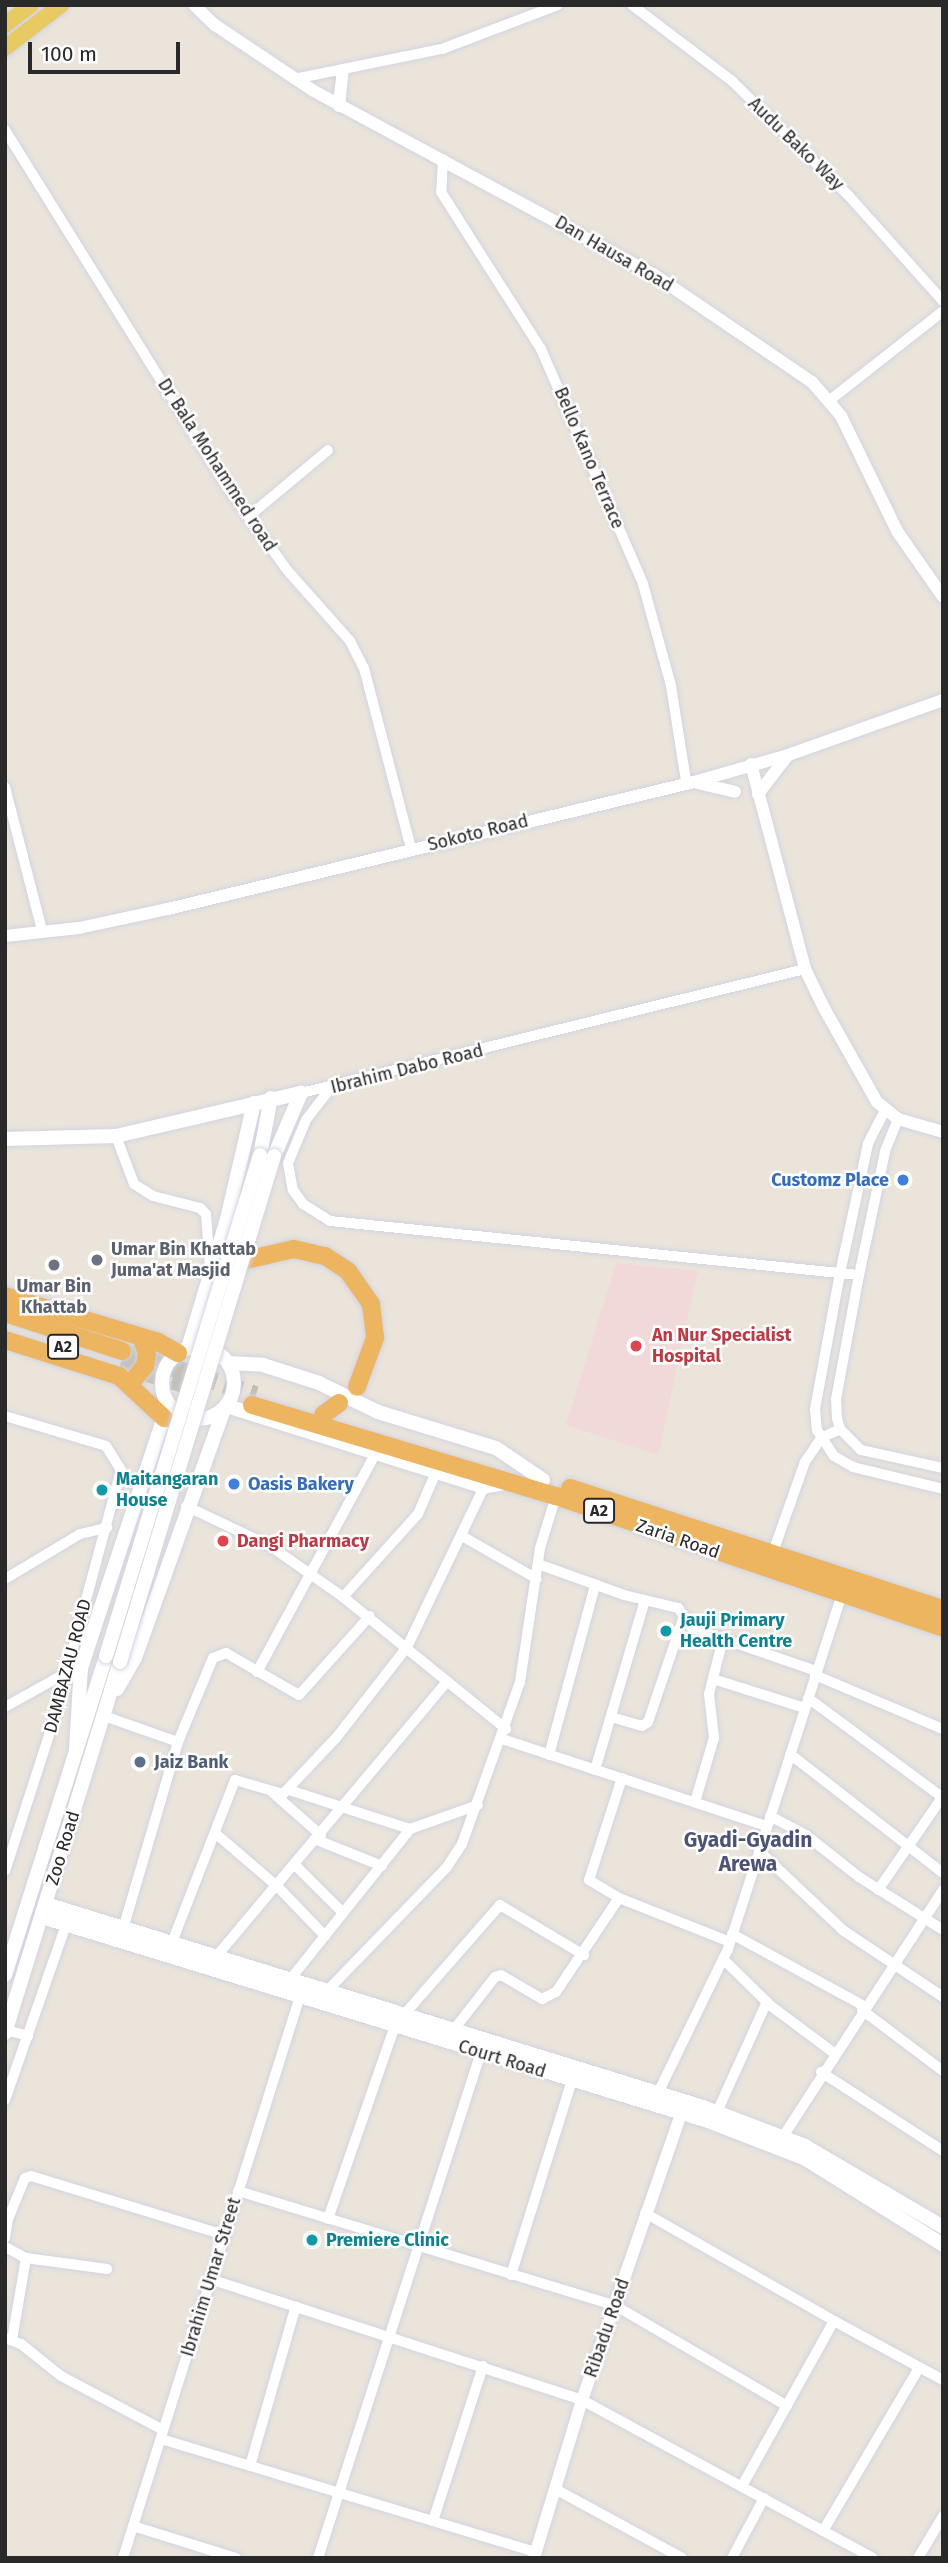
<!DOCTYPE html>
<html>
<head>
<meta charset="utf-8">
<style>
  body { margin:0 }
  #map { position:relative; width:948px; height:2563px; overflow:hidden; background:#eae4db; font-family:"Fira Sans",sans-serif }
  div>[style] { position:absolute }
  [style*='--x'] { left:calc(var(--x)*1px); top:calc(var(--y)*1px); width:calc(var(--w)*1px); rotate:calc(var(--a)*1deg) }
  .medical>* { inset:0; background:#f1d9da }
  .trunk-tunnel>* { height:18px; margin-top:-9px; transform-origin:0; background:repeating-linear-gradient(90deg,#c3bfb7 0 18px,transparent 0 27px) }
  .roads { filter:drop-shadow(0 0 2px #d1d4e1) drop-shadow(0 0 2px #d1d4e1) }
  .minor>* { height:10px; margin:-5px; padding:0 5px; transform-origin:5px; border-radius:5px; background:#fff }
  .tertiary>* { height:12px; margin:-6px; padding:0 6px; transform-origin:6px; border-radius:6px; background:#fff }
  .secondary>* { height:14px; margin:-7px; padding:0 7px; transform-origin:7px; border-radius:7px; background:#fff }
  .secondary>.ring { margin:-7px; padding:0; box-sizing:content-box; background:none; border:14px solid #fff; border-radius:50% }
  .primary>* { height:16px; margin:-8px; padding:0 8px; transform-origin:8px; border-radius:8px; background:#e8ca63 }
  .trunk>* { height:18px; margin:-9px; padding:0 9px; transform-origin:9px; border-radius:9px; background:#eeb560 }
  .bridges { filter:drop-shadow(0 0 2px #d1d4e1) drop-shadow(0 0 2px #d1d4e1) }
  .secondary-bridge>* { height:14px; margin:-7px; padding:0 7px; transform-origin:7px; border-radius:7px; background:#fff }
  .dots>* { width:19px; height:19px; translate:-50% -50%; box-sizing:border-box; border:4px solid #fff; border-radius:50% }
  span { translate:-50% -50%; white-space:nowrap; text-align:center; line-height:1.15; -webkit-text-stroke:5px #fff; paint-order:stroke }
  .shield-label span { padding:2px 5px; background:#fff; border:2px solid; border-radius:5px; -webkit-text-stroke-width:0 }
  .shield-label { font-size:16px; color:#292929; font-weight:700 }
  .street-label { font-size:18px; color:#292929 }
  .shop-label { font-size:18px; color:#366cbe; font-weight:700 }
  .right { translate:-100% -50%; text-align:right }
  .left { translate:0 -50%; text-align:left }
  .worship-label { font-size:18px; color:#5b616d; font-weight:700 }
  .health-label { font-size:18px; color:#be3a42; font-weight:700 }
  .culture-label { font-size:18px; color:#0d838f; font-weight:700 }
  .service-label { font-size:18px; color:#4e5e75; font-weight:700 }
  .quarter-label { font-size:21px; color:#4c5376; font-weight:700 }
  .frame { position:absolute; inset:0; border:7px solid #292929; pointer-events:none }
  .scale { position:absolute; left:28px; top:42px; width:152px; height:32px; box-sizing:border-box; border:4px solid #292929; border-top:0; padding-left:9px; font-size:21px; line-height:24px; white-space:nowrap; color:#292929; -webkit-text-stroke:5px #fff; paint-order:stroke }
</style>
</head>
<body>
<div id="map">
  <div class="medical">
    <div style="clip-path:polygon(616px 1263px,698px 1271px,658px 1455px,566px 1425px)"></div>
  </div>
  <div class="trunk-tunnel">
    <div style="--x:122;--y:1351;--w:141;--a:18.2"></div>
    <div style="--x:120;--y:1365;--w:88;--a:16.6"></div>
  </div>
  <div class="roads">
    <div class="minor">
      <div style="--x:632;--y:5;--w:126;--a:37.2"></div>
      <div style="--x:732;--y:81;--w:164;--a:44.5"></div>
      <div style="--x:849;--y:196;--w:141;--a:48.2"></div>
      <div style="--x:294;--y:79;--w:151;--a:-11.5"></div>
      <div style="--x:442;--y:49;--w:124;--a:-20.8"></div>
      <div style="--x:5;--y:130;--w:420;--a:58.1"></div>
      <div style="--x:227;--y:487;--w:102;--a:54.1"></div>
      <div style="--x:287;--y:570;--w:95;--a:48.4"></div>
      <div style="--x:350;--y:641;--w:30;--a:63"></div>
      <div style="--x:364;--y:668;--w:187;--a:75.4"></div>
      <div style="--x:443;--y:159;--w:33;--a:93"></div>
      <div style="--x:441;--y:192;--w:186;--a:57.5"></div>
      <div style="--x:541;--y:349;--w:256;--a:66.5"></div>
      <div style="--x:643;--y:584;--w:106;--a:74.6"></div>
      <div style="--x:671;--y:686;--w:96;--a:81"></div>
      <div style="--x:830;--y:400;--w:144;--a:-38.2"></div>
      <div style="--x:248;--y:517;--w:104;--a:-39.9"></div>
      <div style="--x:5;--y:787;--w:148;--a:75.5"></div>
      <div style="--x:330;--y:1089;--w:39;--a:128"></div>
      <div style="--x:306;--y:1120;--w:47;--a:112.7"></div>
      <div style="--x:288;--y:1163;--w:27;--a:80"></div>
      <div style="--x:293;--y:1190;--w:17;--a:54"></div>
      <div style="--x:303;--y:1204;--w:32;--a:32"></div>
      <div style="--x:330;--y:1221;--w:532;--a:5.83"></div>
      <div style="--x:301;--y:1093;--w:519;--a:-13.82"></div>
      <div style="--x:885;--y:1110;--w:38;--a:117"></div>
      <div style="--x:868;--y:1144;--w:132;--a:102.2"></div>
      <div style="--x:840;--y:1273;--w:138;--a:100.4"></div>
      <div style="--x:815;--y:1409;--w:21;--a:85"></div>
      <div style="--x:817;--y:1430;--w:31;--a:57"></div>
      <div style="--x:834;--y:1456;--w:22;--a:30"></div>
      <div style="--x:853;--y:1467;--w:93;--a:13.7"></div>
      <div style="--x:898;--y:1119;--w:35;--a:112"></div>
      <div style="--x:885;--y:1152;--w:126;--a:101.9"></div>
      <div style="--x:859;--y:1275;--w:126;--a:100.5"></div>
      <div style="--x:836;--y:1399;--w:19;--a:87"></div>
      <div style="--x:837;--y:1418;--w:11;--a:75"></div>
      <div style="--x:840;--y:1429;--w:30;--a:45"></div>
      <div style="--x:861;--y:1450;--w:84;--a:12.4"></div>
      <div style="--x:116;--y:1136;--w:51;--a:69.4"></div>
      <div style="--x:134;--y:1184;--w:22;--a:32"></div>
      <div style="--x:153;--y:1196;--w:49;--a:14.3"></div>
      <div style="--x:200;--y:1208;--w:8;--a:45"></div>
      <div style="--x:206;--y:1214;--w:53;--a:85.7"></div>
      <div style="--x:5;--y:1416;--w:105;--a:16.5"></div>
      <div style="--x:106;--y:1446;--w:28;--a:58"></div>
      <div style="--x:121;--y:1470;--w:268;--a:105.1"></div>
      <div style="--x:51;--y:1729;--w:149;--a:107.9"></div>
      <div style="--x:186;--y:1506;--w:93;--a:25.5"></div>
      <div style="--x:270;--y:1546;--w:89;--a:34.9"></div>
      <div style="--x:343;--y:1597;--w:210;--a:39"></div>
      <div style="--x:462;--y:1536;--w:86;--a:29.8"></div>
      <div style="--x:772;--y:1555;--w:99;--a:-70.5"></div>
      <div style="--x:805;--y:1462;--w:29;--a:-56"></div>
      <div style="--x:821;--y:1438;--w:21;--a:-25"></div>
      <div style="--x:538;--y:1564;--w:91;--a:19.8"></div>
      <div style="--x:624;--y:1595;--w:56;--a:13.5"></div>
      <div style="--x:678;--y:1608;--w:24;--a:55"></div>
      <div style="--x:692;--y:1628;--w:131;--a:19.1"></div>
      <div style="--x:5;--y:1579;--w:87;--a:-31"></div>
      <div style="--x:80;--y:1534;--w:28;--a:-13"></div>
      <div style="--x:343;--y:1597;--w:112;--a:-47.9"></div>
      <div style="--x:418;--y:1514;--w:46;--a:-66.8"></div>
      <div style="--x:257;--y:1672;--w:247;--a:-61.5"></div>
      <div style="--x:815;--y:1675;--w:139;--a:22.9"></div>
      <div style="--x:713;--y:1679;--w:96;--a:17.5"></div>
      <div style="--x:808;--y:1698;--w:167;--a:36.5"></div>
      <div style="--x:5;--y:1707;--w:68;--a:-29.2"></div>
      <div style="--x:104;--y:1716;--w:78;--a:19.4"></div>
      <div style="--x:611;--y:1717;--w:32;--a:16"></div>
      <div style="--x:642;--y:1726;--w:7;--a:-34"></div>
      <div style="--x:648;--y:1722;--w:112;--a:-71.2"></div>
      <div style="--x:502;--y:1739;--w:279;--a:18.2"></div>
      <div style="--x:790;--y:1754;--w:194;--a:37.9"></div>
      <div style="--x:549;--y:1755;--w:175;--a:-74.8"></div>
      <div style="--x:595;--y:1770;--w:177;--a:-73.6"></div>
      <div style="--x:622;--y:1778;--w:107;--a:107.9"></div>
      <div style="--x:589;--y:1880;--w:35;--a:31"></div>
      <div style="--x:619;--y:1898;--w:119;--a:21.6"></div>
      <div style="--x:289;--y:1790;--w:127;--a:17.9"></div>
      <div style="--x:273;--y:1793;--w:64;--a:41.2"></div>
      <div style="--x:695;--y:1802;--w:67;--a:-73.5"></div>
      <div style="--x:714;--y:1738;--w:44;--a:-96.5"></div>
      <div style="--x:709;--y:1694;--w:57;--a:-75.7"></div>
      <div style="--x:770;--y:1816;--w:41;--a:27.8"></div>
      <div style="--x:806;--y:1835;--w:68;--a:38.4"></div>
      <div style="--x:859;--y:1877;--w:99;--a:32.2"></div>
      <div style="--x:215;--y:1833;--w:83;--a:40.6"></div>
      <div style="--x:278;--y:1887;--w:68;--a:46.2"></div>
      <div style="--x:317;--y:1840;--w:70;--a:21.8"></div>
      <div style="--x:759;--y:1851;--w:117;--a:43.3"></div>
      <div style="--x:844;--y:1931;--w:119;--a:33.7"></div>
      <div style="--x:295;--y:1865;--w:68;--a:45"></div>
      <div style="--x:878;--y:1890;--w:114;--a:-55.3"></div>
      <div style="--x:123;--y:1929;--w:195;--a:-73.6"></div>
      <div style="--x:178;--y:1742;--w:91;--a:-67.4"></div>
      <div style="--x:213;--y:1658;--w:14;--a:-21"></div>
      <div style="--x:226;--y:1653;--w:84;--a:29.9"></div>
      <div style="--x:299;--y:1695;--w:106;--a:-48.1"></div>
      <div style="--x:732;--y:1934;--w:150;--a:28.6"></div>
      <div style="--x:171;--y:1945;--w:177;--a:-68.8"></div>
      <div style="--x:235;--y:1780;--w:50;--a:16.3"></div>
      <div style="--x:283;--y:1794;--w:77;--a:-46.6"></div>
      <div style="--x:336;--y:1738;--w:115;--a:-52"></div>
      <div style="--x:407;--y:1647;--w:178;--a:-64.3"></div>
      <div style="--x:215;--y:1958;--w:361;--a:-50"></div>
      <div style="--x:723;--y:1959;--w:67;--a:44.4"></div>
      <div style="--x:771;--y:2006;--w:79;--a:36.7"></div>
      <div style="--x:288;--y:1982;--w:196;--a:-51.4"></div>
      <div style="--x:410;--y:1829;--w:72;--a:-19.4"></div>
      <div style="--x:325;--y:1993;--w:175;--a:-45.9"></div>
      <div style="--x:447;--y:1867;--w:27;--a:-57"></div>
      <div style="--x:462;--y:1844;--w:172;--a:-70.3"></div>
      <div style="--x:520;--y:1682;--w:135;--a:-81.5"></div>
      <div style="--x:540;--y:1548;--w:54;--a:-72.9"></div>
      <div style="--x:862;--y:2010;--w:101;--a:37"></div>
      <div style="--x:402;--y:2017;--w:149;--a:-48.8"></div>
      <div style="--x:500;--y:1905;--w:98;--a:30.8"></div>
      <div style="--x:6;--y:2030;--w:23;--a:15"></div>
      <div style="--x:452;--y:2032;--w:70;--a:-52"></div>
      <div style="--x:495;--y:1977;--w:6;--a:-18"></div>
      <div style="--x:501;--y:1975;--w:48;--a:30.3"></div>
      <div style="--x:542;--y:1999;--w:16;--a:-27"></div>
      <div style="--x:556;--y:1992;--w:113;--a:-56.2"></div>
      <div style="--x:821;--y:2072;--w:145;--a:32.9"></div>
      <div style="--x:658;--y:2093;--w:160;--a:-64.1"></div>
      <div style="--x:728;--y:1949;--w:371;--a:-72.2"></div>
      <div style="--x:5;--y:2100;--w:185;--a:-70.8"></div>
      <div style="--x:717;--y:2112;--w:121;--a:-65.6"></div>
      <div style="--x:782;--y:2138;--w:296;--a:-57"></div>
      <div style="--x:238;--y:2191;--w:395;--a:16.9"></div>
      <div style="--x:616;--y:2306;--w:198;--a:30.3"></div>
      <div style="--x:645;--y:2213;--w:218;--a:29.7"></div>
      <div style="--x:328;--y:2219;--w:204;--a:-70.9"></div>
      <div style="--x:5;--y:2238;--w:19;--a:-81"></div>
      <div style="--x:8;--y:2219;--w:44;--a:-67.5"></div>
      <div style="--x:25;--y:2178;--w:6;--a:-18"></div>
      <div style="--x:31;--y:2176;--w:202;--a:17"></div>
      <div style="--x:5;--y:2247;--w:24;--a:28"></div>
      <div style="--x:26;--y:2258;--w:82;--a:7.7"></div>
      <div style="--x:511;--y:2275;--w:204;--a:-72.6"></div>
      <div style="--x:210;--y:2279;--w:391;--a:18"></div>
      <div style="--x:582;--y:2400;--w:331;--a:28.5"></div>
      <div style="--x:5;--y:2338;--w:17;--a:21"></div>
      <div style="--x:21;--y:2344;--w:51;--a:38.7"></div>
      <div style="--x:61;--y:2376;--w:115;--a:27.9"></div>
      <div style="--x:12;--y:2340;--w:83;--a:-80.3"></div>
      <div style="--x:161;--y:2439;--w:392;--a:16.8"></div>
      <div style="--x:250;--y:2466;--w:166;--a:-74"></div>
      <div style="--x:742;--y:2486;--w:189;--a:-60.9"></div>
      <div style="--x:834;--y:2321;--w:124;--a:28.4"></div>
      <div style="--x:557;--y:2490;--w:142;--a:28.5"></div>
      <div style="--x:433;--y:2521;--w:163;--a:-72.1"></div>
      <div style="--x:133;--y:2526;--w:108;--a:17.3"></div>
      <div style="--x:823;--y:2531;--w:189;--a:-59.5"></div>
      <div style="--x:123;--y:2558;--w:596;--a:-72.51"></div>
      <div style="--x:318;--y:2558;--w:532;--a:-72.14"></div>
      <div style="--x:732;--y:2558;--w:68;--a:-61.9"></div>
      <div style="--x:918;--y:2558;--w:49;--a:-59.2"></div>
    </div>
    <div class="tertiary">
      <div style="--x:194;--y:5;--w:29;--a:44"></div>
      <div style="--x:215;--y:25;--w:117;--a:33.8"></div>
      <div style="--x:312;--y:90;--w:387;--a:28.4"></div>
      <div style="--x:653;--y:274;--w:192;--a:34.2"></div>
      <div style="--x:812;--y:382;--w:45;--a:49.5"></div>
      <div style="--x:841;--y:416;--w:128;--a:64"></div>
      <div style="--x:897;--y:531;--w:80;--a:55.1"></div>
      <div style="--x:339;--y:106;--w:36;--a:-84"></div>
      <div style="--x:751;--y:764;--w:212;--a:75.2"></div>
      <div style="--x:805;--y:969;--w:43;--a:64"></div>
      <div style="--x:824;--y:1008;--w:108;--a:60.6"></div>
      <div style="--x:877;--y:1102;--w:27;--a:39"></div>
      <div style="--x:898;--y:1119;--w:47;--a:16.1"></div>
      <div style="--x:697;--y:783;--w:39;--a:13"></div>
      <div style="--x:758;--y:794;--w:49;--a:-52.4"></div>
      <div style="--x:5;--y:936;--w:74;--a:-6.2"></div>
      <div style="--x:79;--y:928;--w:91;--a:-12.1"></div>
      <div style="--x:168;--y:909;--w:541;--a:-13.57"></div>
      <div style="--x:694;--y:782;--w:98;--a:-16"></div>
      <div style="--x:788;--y:755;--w:164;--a:-19.5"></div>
      <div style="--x:534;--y:2558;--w:165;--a:-73.1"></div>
      <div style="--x:582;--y:2400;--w:311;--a:-70.9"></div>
    </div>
    <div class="secondary">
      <div style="--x:5;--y:1139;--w:111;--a:-1.5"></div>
      <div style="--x:116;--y:1136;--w:190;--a:-13.1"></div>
      <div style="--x:260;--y:1155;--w:58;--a:-79.1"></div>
      <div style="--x:274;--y:1156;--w:69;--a:-66.8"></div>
      <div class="ring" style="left:162px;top:1347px;width:58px;height:58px"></div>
      <div style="--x:188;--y:1348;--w:135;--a:-73.2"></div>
      <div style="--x:227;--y:1219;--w:119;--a:-76.9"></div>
      <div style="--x:228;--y:1363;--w:35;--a:3"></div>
      <div style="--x:263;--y:1365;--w:59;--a:17.8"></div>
      <div style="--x:319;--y:1383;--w:66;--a:26.2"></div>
      <div style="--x:378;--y:1412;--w:123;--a:17"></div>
      <div style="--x:496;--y:1448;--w:57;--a:34.2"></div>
      <div style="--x:227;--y:1406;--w:269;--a:17.5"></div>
      <div style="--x:484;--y:1487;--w:25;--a:-11"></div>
      <div style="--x:117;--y:1689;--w:36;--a:-60"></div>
      <div style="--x:135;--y:1658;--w:264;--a:-70.3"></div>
      <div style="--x:76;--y:1749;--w:81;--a:-86.5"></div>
      <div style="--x:81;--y:1668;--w:277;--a:-71.7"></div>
      <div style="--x:46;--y:1904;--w:688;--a:17.17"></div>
      <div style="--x:703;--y:2107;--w:109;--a:20.9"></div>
      <div style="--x:805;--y:2146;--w:160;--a:30.4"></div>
      <div style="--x:42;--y:1917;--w:697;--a:17.03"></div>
      <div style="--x:708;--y:2121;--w:103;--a:21.1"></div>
      <div style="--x:804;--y:2158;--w:164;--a:32"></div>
      <div style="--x:5;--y:1975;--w:335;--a:-72.4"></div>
      <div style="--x:5;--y:2033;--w:388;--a:-72.8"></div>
    </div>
    <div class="primary">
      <div style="--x:5;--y:25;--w:33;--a:-38"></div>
      <div style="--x:5;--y:48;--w:71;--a:-37.5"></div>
    </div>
    <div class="trunk">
      <div style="--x:242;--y:1261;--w:53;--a:-13"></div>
      <div style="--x:294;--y:1249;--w:32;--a:13"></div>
      <div style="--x:325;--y:1256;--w:27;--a:33"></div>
      <div style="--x:348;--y:1271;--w:40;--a:55.1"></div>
      <div style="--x:371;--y:1304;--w:34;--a:83"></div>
      <div style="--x:375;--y:1338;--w:52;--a:110.2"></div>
      <div style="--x:5;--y:1296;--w:160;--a:16.7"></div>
      <div style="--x:158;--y:1342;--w:23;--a:29"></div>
      <div style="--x:5;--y:1313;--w:123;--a:18"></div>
      <div style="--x:5;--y:1340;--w:120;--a:17.5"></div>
      <div style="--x:119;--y:1376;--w:62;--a:43"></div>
      <div style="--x:131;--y:1383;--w:22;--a:-51"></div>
      <div style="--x:145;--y:1366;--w:13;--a:-81"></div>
      <div style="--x:147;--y:1353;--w:17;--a:-111"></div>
      <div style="--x:252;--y:1405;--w:317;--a:16.7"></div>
      <div style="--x:556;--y:1496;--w:409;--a:18.8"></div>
      <div style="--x:323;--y:1415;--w:20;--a:-37"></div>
      <div style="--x:570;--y:1488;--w:392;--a:18"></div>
    </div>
  </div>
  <div class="bridges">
    <div class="secondary-bridge">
      <div style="--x:106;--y:1656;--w:524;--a:-72.91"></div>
      <div style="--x:120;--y:1662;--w:529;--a:-73.07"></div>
    </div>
  </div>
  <div class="dots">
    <div style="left:903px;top:1180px;background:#3f7fe0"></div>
    <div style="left:97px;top:1260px;background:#6b7280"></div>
    <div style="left:54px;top:1265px;background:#6b7280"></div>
    <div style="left:636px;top:1346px;background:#e0444e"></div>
    <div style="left:234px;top:1484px;background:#3f7fe0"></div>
    <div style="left:102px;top:1490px;background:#0f9aa8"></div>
    <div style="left:223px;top:1541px;background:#e0444e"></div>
    <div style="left:666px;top:1631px;background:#0f9aa8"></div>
    <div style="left:140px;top:1762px;background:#5c6f8a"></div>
    <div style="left:312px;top:2240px;background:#0f9aa8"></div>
  </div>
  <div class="shield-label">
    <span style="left:63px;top:1347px">A2</span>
    <span style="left:599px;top:1511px">A2</span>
  </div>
  <div class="street-label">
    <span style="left:796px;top:144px;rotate:44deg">Audu Bako Way</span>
    <span style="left:614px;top:254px;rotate:30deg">Dan Hausa Road</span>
    <span style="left:589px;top:458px;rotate:67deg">Bello Kano Terrace</span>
    <span style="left:217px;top:465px;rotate:57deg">Dr Bala Mohammed road</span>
    <span style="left:478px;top:833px;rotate:-14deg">Sokoto Road</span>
    <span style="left:407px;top:1069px;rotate:-14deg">Ibrahim Dabo Road</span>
    <span style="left:678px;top:1539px;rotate:19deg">Zaria Road</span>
    <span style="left:68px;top:1666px;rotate:-75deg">DAMBAZAU ROAD</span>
    <span style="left:63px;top:1848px;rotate:-73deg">Zoo Road</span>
    <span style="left:502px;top:2059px;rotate:17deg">Court Road</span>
    <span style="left:211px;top:2277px;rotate:-73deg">Ibrahim Umar Street</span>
    <span style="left:607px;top:2328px;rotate:-71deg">Ribadu Road</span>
  </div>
  <div class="shop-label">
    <span class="right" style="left:889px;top:1180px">Customz Place</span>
    <span class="left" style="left:248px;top:1484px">Oasis Bakery</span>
  </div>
  <div class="worship-label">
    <span class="left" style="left:111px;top:1260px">Umar Bin Khattab<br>Juma'at Masjid</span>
    <span style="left:54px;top:1297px">Umar Bin<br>Khattab</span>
  </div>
  <div class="health-label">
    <span class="left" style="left:652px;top:1346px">An Nur Specialist<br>Hospital</span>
    <span class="left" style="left:237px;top:1541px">Dangi Pharmacy</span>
  </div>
  <div class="culture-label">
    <span class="left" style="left:116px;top:1490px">Maitangaran<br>House</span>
    <span class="left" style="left:680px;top:1631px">Jauji Primary<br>Health Centre</span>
    <span class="left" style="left:326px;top:2240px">Premiere Clinic</span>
  </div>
  <div class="service-label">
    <span class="left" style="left:154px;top:1762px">Jaiz Bank</span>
  </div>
  <div class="quarter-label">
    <span style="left:748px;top:1852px">Gyadi-Gyadin<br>Arewa</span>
  </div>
  <div class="frame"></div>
  <div class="scale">100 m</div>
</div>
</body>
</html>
